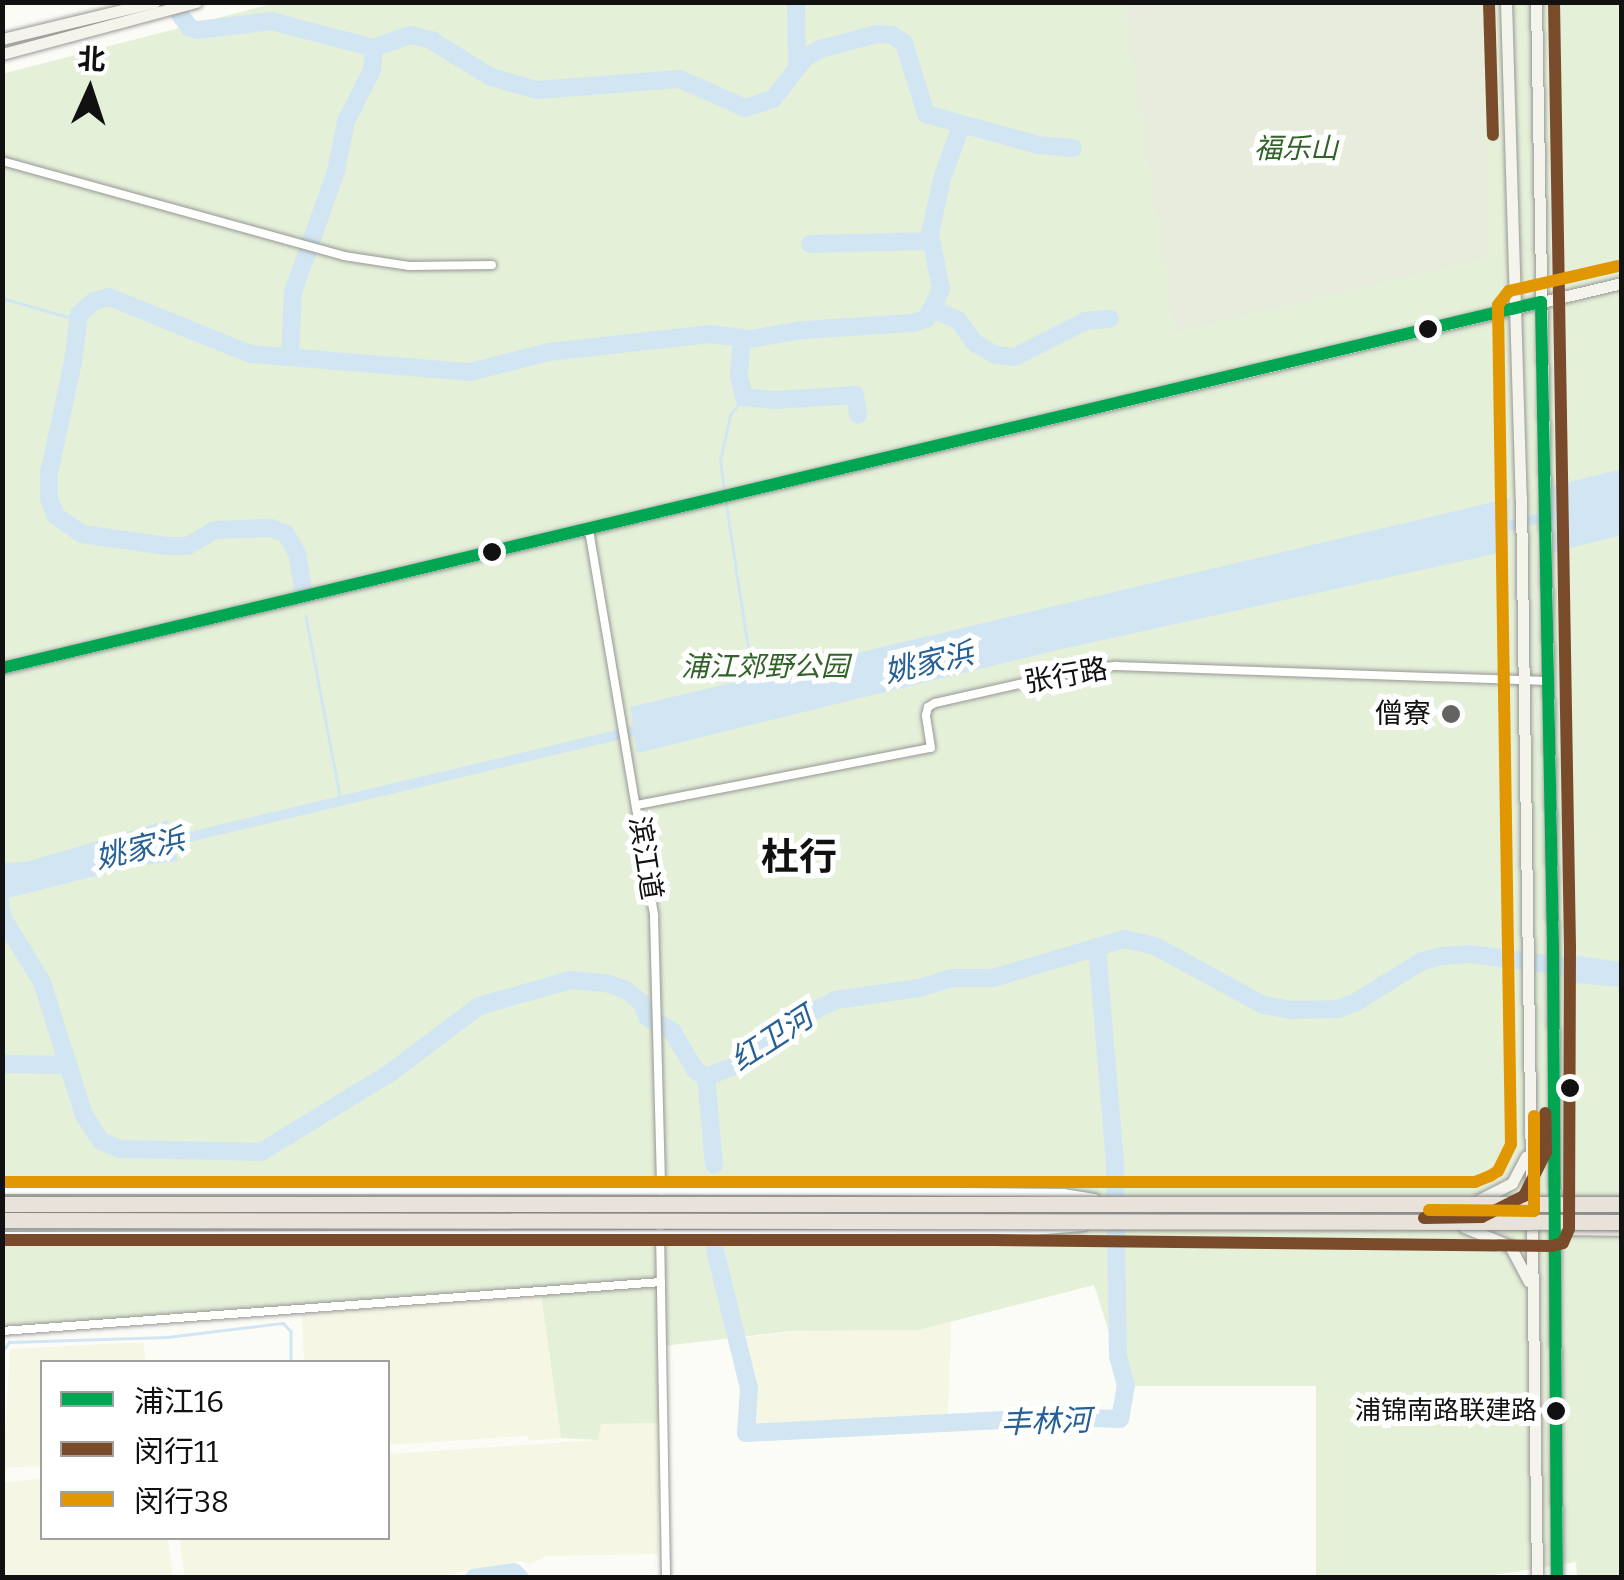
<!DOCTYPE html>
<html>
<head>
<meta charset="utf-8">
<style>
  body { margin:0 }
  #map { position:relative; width:1624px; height:1580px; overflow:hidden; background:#fcfcf7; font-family:Bitter,"Noto Sans SC",serif }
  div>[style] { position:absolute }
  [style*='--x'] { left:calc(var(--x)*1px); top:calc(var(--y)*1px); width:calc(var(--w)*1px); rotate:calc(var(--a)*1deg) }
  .farmland>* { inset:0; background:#f6f6e5 }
  .green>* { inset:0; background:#e5f0d9 }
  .cemetery>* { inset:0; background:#e7ecdd }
  .water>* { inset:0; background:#d1e6f2 }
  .stream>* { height:2.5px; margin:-1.25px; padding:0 1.25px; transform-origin:1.25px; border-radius:1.25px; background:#d1e6f2 }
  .canal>* { height:10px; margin:-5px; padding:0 5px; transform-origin:5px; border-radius:5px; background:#d1e6f2 }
  .river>* { height:18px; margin:-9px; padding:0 9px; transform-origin:9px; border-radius:9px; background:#d1e6f2 }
  .roads { filter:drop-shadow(0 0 2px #979795) drop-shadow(0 0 2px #979795) }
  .street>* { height:8px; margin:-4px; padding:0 4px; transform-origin:4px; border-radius:4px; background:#fffffe }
  .secondary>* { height:11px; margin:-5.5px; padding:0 5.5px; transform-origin:5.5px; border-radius:5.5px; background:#f4f4ed }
  .primary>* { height:12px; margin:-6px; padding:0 6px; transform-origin:6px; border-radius:6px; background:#ebe8de }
  .bridges { filter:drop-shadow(0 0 2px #848482) drop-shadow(0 0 2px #848482) }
  .highway-bridge>* { height:15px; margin:-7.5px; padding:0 7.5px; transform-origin:7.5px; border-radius:7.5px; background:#e8e2da }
  .bus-1>* { height:12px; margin:-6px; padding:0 6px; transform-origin:6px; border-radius:6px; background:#00a651 }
  .bus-2>* { height:12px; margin:-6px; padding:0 6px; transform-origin:6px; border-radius:6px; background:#7a4b2a }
  .bus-3>* { height:12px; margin:-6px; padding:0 6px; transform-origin:6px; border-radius:6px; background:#e09702 }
  .dots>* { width:28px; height:28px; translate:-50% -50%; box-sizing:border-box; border:5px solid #fff; border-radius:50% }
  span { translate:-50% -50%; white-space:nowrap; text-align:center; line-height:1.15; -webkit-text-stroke:10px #fff; paint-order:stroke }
  .bus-label { font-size:26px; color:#111 }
  .right { translate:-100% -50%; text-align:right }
  .park-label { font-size:28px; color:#316227; font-style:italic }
  .street-label { font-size:28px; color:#111 }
  .poi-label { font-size:28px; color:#111 }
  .water-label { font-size:30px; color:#266096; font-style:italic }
  .district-label { font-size:38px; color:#111; font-weight:700 }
  .frame { position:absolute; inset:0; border:5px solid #111; pointer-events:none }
  .legend { position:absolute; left:40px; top:1360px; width:350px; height:180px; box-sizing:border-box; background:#fff; border:2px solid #a0a0a0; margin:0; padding:12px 18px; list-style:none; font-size:30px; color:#111 }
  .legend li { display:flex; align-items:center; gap:20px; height:50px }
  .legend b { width:50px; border:2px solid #a0a0a0 }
  .north { position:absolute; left:40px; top:40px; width:100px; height:100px; -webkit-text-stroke:8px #fff; paint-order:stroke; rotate:3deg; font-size:28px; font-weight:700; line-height:40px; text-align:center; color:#111 }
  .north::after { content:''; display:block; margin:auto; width:35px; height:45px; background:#111; clip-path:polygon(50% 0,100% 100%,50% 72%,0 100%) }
</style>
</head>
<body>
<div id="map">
  <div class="farmland">
    <div style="clip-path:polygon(541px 1294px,561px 1438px,530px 1441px,527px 1436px,388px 1445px,388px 1362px,304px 1362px,302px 1314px)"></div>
    <div style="clip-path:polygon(951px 1322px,948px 1414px,750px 1425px,755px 1395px,744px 1338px,795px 1331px,919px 1330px)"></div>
    <div style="clip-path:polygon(143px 1342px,146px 1362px,42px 1362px,42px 1466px,3px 1468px,10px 1349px)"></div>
    <div style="clip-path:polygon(660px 1423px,658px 1554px,547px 1556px,531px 1564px,521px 1561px,429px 1578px,185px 1578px,179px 1538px,388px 1538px,388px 1454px,597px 1440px,601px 1424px)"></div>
    <div style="clip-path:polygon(42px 1479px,42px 1538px,168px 1538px,173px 1577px,3px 1577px,3px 1482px)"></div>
  </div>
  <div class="green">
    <div style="clip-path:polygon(evenodd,275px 3px,1621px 3px,1621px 1577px,1577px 1577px,1576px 1562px,1481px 1577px,1316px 1577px,1316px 1386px,1126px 1386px,1094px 1285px,919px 1330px,792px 1331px,663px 1346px,665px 1423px,601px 1424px,598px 1440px,561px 1438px,541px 1294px,3px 1328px,2px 74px,275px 3px,1559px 578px,1569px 583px,1573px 822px,1565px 837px,1559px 578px)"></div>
  </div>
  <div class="cemetery">
    <div style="clip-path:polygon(1123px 3px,1482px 3px,1488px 257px,1175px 333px)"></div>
  </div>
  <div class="water">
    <div style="clip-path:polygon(1621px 469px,1621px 535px,1554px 552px,1553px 486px)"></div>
    <div style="clip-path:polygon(1510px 498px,1508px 551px,1057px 650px,637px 753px,630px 707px)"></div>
    <div style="clip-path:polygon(168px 820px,178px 861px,135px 866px,8px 898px,12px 918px,3px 922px,3px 863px,26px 862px)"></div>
    <div style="clip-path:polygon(1564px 954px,1621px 962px,1621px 987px,1563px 982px)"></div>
  </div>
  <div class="stream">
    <div style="--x:2;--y:298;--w:79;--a:16.1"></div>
    <div style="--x:724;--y:489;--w:28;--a:-98"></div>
    <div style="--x:720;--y:461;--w:47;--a:-77.7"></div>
    <div style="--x:730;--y:415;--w:23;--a:-52"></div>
    <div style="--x:726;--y:502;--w:178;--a:81.3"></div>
    <div style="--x:306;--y:616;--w:188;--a:79.3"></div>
    <div style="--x:2;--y:1352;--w:12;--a:-55"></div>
    <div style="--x:9;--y:1342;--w:158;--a:-1.8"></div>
    <div style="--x:167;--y:1337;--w:117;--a:-6.9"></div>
    <div style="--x:283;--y:1323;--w:11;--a:45"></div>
    <div style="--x:291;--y:1331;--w:31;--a:90"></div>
  </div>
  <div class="canal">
    <div style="--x:1497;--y:528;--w:53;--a:-13"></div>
    <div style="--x:164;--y:843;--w:492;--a:-13.4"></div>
  </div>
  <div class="river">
    <div style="--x:171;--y:2;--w:32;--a:54"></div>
    <div style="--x:190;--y:28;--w:8;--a:14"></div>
    <div style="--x:198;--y:30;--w:74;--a:-7"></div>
    <div style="--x:271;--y:21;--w:106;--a:14.7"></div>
    <div style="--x:374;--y:48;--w:38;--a:-20"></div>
    <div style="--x:410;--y:35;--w:22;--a:13"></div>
    <div style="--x:431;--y:40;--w:70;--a:31.7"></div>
    <div style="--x:491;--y:77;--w:48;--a:15.8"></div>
    <div style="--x:537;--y:90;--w:143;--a:-4.4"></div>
    <div style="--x:680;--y:79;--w:71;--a:24"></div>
    <div style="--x:745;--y:108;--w:29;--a:-18"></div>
    <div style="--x:773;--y:99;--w:52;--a:-52"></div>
    <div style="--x:805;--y:58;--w:17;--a:-31"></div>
    <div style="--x:820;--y:49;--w:59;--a:-14.7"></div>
    <div style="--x:877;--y:34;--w:15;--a:4"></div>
    <div style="--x:892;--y:35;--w:14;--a:34"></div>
    <div style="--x:904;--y:43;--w:74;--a:72.8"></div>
    <div style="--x:926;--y:114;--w:116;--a:15.5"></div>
    <div style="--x:1038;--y:145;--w:35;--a:5"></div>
    <div style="--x:796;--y:2;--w:66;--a:89.1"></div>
    <div style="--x:810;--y:244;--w:121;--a:-1.4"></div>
    <div style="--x:933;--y:309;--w:27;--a:24"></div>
    <div style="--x:958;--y:320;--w:29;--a:54"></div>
    <div style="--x:975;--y:343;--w:24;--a:30"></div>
    <div style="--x:996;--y:355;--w:19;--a:6"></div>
    <div style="--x:1015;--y:357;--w:79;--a:-27.2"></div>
    <div style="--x:1085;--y:321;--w:25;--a:-5"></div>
    <div style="--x:742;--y:339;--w:38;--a:95"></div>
    <div style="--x:739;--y:377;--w:21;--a:76"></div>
    <div style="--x:744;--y:397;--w:30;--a:6"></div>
    <div style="--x:774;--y:400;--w:81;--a:-3.5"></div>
    <div style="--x:855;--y:395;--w:20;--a:81"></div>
    <div style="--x:290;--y:357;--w:65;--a:-87.4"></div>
    <div style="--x:293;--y:292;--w:128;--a:-70.4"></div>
    <div style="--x:336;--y:171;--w:51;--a:-78.7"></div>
    <div style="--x:346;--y:121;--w:57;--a:-63"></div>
    <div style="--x:372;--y:70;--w:22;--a:-85"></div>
    <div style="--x:303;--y:590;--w:37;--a:-99"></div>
    <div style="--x:297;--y:553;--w:22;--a:-120"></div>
    <div style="--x:286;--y:534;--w:16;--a:-158"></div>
    <div style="--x:271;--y:528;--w:56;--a:178"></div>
    <div style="--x:215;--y:530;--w:32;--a:150"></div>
    <div style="--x:187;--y:546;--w:20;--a:180"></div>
    <div style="--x:167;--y:546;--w:86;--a:-172"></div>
    <div style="--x:82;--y:534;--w:32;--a:-145"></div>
    <div style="--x:56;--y:516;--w:18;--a:-112"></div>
    <div style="--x:49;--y:499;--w:26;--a:-90"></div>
    <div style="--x:49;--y:473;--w:114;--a:-77.8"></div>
    <div style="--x:73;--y:362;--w:48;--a:-82.9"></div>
    <div style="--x:79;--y:314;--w:20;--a:-41"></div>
    <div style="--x:94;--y:301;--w:16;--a:-15"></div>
    <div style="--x:109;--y:297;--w:152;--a:22"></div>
    <div style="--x:250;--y:354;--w:221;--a:4.7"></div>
    <div style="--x:470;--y:372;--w:81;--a:-14.2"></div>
    <div style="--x:549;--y:352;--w:162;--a:-6.4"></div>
    <div style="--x:710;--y:334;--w:40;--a:7.1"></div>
    <div style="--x:750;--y:339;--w:54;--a:-9.6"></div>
    <div style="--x:803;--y:330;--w:110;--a:-3.6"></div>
    <div style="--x:913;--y:323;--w:14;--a:-17"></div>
    <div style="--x:926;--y:319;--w:34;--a:-63"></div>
    <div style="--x:941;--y:289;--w:56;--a:-101.3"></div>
    <div style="--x:930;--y:234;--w:57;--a:-77.9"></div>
    <div style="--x:942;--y:178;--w:55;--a:-69.9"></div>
    <div style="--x:2;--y:917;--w:76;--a:58.4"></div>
    <div style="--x:42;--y:982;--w:139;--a:72.5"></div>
    <div style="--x:84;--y:1115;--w:31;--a:57"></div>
    <div style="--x:101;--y:1141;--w:21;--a:23"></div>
    <div style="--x:120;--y:1149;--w:141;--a:1.2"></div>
    <div style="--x:261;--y:1152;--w:151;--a:-31.5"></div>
    <div style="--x:390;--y:1073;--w:111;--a:-37"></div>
    <div style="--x:479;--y:1006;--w:95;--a:-15.9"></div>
    <div style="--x:570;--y:980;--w:36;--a:5"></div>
    <div style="--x:606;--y:983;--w:21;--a:19"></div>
    <div style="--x:626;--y:990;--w:19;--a:39"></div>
    <div style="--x:641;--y:1002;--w:16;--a:68"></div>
    <div style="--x:647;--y:1017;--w:29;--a:29"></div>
    <div style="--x:672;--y:1031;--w:47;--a:59"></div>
    <div style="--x:696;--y:1071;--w:12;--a:31"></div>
    <div style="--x:706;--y:1077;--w:34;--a:-21"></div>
    <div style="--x:738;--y:1065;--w:55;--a:-42.1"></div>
    <div style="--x:779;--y:1028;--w:64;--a:-26.2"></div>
    <div style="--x:836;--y:1000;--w:84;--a:-8.2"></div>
    <div style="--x:919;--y:988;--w:34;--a:-17"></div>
    <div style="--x:952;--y:978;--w:41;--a:0"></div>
    <div style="--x:993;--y:978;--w:138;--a:-16.5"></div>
    <div style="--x:1125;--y:939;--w:31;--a:13"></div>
    <div style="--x:1155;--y:946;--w:123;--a:28.6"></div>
    <div style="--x:1263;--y:1005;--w:29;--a:10"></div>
    <div style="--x:1292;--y:1010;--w:46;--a:-1.2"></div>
    <div style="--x:1338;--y:1009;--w:19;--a:-21"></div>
    <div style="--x:1356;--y:1002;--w:78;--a:-31.8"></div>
    <div style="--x:1422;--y:961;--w:21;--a:-14"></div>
    <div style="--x:1442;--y:956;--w:29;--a:-4"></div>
    <div style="--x:1471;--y:954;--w:152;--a:7.5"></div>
    <div style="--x:2;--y:1064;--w:67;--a:0.9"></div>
    <div style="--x:706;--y:1077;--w:88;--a:84.8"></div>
    <div style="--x:715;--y:1250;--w:142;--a:76.2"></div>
    <div style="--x:749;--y:1388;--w:45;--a:93.8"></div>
    <div style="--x:746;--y:1433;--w:319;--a:-2.9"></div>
    <div style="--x:1065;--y:1417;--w:55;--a:2.1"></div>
    <div style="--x:1120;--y:1419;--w:34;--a:-80"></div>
    <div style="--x:1126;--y:1386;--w:30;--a:-105"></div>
    <div style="--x:1118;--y:1357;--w:195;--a:-90.9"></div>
    <div style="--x:1115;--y:1162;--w:216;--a:-94.8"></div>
    <div style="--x:474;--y:1578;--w:40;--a:-8.5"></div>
    <div style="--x:514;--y:1572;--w:8;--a:45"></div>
  </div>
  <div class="roads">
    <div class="street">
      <div style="--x:2;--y:161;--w:355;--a:15.5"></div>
      <div style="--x:344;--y:256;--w:66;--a:8.7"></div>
      <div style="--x:409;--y:266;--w:83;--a:-0.7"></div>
      <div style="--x:589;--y:530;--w:391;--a:80.4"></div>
      <div style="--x:654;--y:916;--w:275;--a:88.5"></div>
      <div style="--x:637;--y:805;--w:299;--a:-11"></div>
      <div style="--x:931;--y:748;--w:33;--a:-99"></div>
      <div style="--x:926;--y:715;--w:8;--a:-76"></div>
      <div style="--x:928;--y:707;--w:8;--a:-30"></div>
      <div style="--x:935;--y:703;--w:150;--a:-12.7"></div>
      <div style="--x:1081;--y:670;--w:35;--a:-7"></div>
      <div style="--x:1116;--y:666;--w:432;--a:2"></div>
      <div style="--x:2;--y:1190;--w:832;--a:0.07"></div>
      <div style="--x:834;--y:1191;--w:229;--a:0.5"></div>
      <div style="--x:1063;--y:1193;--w:32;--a:9"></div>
      <div style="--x:660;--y:1232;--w:346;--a:89"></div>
      <div style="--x:2;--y:1236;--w:1005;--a:-0.17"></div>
      <div style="--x:1007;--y:1233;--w:76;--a:-4.5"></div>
      <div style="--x:2;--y:1331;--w:661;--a:-4.25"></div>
    </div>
    <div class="secondary">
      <div style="--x:1506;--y:2;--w:495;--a:88.3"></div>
      <div style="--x:1521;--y:497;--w:1081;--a:89.15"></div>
      <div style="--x:1536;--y:2;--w:945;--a:88.97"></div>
      <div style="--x:1553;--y:947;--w:631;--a:89.64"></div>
      <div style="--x:2;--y:39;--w:157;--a:-13.6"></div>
      <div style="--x:2;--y:54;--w:201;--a:-15"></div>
      <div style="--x:2;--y:668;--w:1665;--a:-13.37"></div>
      <div style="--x:1479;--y:1200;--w:37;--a:-27"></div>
      <div style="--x:1512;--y:1183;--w:30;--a:-62"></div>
      <div style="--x:1464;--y:1227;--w:50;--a:22.4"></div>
      <div style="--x:1510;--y:1246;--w:40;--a:62"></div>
    </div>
    <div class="primary">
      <div style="--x:1560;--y:1229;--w:62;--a:0.9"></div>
    </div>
  </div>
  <div class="bridges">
    <div class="highway-bridge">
      <div style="--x:2;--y:1204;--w:1620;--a:0"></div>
      <div style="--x:2;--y:1220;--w:1620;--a:0.07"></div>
    </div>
  </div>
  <div class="bus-1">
    <div style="--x:2;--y:668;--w:1582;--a:-13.38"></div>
    <div style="--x:1541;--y:302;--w:645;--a:88.93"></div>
    <div style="--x:1553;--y:947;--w:631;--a:89.64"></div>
  </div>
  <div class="bus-2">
    <div style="--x:1489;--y:3;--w:132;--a:88.3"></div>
    <div style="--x:1424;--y:1218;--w:58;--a:-1"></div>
    <div style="--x:1482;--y:1217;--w:47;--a:-26.6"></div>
    <div style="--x:1524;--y:1196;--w:49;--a:-63.4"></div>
    <div style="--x:1546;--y:1152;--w:39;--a:-91"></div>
    <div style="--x:2;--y:1240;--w:991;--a:0"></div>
    <div style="--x:993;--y:1240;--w:559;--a:0.61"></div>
    <div style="--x:1552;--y:1246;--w:11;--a:-15"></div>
    <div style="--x:1563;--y:1243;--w:15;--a:-67"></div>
    <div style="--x:1569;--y:1229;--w:282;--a:-89.8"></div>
    <div style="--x:1570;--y:947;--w:945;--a:-90.97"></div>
  </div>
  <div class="bus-3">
    <div style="--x:2;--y:1182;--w:1473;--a:0"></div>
    <div style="--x:1475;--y:1182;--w:16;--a:-22"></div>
    <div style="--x:1490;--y:1176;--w:9;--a:-32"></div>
    <div style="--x:1498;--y:1171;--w:30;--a:-64"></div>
    <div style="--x:1511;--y:1144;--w:839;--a:-90.89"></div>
    <div style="--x:1498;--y:305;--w:18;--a:-52"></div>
    <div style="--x:1509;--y:291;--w:112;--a:-12.9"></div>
    <div style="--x:1429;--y:1210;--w:105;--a:0.5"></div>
    <div style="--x:1534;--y:1211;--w:95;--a:-90"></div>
  </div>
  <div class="dots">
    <div style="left:1428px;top:329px;background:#111"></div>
    <div style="left:492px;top:552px;background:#111"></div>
    <div style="left:1451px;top:714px;background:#636362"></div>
    <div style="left:1570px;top:1088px;background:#111"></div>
    <div style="left:1556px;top:1411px;background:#111"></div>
  </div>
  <div class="bus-label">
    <span class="right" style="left:1537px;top:1411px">浦锦南路联建路</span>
  </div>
  <div class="park-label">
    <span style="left:1296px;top:149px">福乐山</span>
    <span style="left:765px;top:667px">浦江郊野公园</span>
  </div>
  <div class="street-label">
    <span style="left:1066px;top:676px;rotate:-10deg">张行路</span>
    <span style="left:645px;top:858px;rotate:81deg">滨江道</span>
  </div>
  <div class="poi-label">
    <span class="right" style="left:1431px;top:714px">僧寮</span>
  </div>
  <div class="water-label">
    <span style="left:929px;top:663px;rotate:-13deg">姚家浜</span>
    <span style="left:140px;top:849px;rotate:-13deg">姚家浜</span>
    <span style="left:772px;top:1039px;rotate:-33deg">红卫河</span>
    <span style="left:1046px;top:1422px;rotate:-2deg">丰林河</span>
  </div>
  <div class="district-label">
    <span style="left:799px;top:858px">杜行</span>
  </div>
  <div class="frame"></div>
  <ul class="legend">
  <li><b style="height:12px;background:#00a651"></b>浦江16</li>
  <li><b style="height:12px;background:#7a4b2a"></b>闵行11</li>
  <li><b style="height:12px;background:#e09702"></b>闵行38</li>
  </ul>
  <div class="north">北</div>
</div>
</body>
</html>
